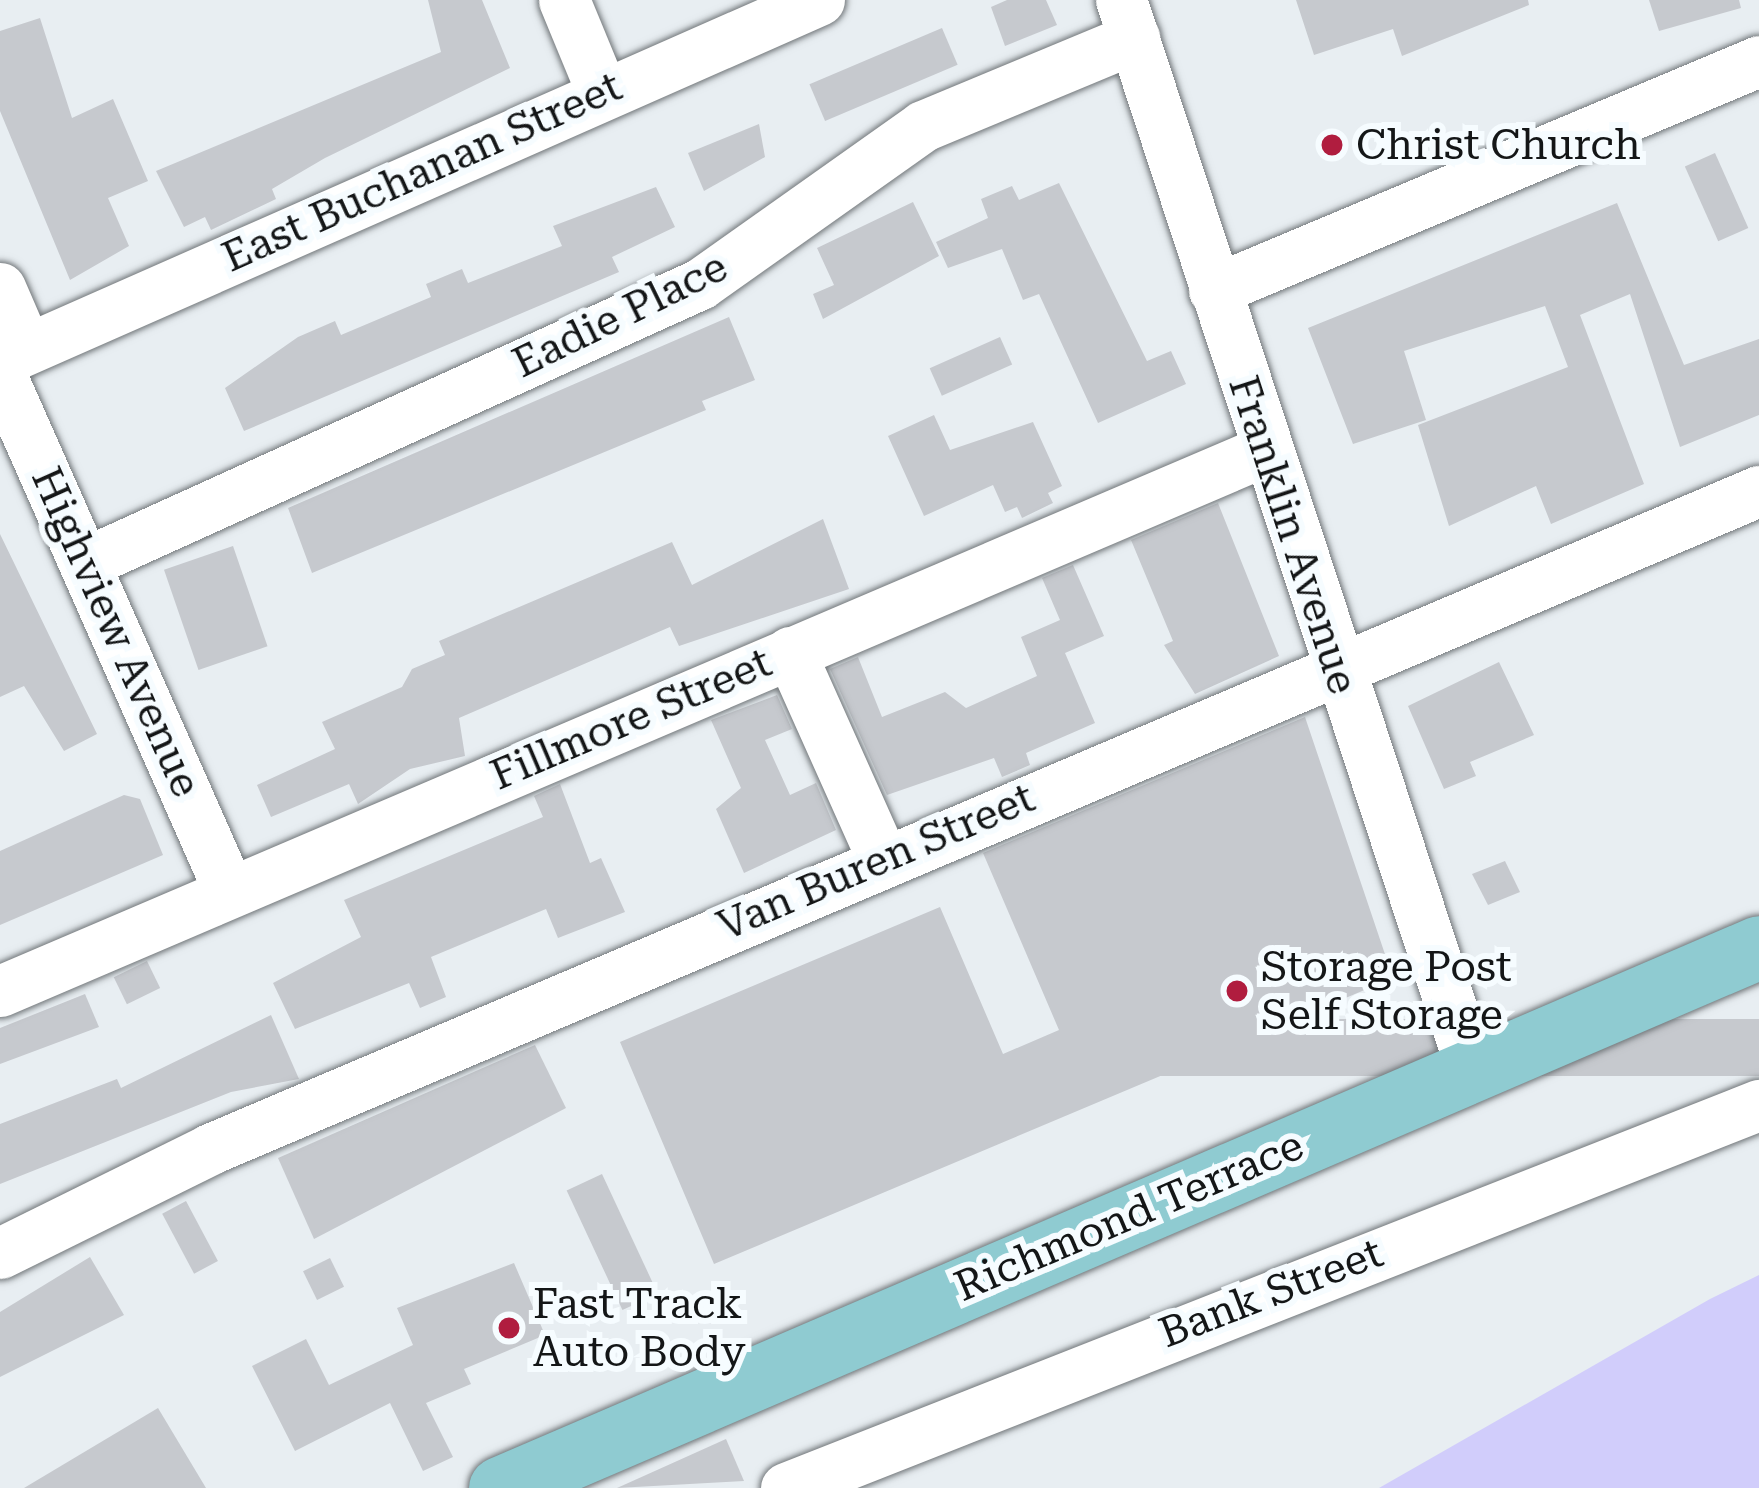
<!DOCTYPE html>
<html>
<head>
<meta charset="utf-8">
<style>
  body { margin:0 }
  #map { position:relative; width:1759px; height:1488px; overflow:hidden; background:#e8eef2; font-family:"Roboto Serif",serif }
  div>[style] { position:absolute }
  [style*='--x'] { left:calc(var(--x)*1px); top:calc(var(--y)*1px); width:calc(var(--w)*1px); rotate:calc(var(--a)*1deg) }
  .water>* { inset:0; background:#d1cdfb }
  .building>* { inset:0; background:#c6c9ce; transform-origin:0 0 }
  .roads { filter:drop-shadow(0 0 3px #717679) drop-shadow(0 0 3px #717679) }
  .minor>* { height:51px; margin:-25.5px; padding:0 25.5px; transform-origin:25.5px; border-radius:25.5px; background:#fff }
  .major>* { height:63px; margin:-31.5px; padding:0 31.5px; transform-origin:31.5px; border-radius:31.5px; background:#8fcbd1 }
  .dots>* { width:33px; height:33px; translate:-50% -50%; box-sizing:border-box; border:6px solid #f6fcff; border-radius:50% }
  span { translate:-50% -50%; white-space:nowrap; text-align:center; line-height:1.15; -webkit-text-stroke:12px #f6fcff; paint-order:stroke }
  .poi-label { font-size:42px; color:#141617 }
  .left { translate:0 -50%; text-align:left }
  .street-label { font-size:42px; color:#141617 }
</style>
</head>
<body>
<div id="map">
  <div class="water">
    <div style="clip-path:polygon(1759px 1275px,1759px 1488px,1379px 1488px,1710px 1299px)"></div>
  </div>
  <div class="building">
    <div style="clip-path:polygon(428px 0,482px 0,510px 68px,325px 158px,272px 189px,276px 199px,211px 230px,205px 217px,184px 227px,156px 171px,441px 52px)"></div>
    <div style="clip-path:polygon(1007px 0,1046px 0,1057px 25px,1005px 46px,991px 7px)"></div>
    <div style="clip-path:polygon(1296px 0,1528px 0,1529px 5px,1402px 56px,1393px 29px,1314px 55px)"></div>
    <div style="clip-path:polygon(1649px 0,1739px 0,1741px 8px,1659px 31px)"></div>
    <div style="clip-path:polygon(40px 18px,72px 118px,113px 99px,148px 181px,108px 198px,129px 246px,70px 280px,0 111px,0 31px)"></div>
    <div style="left:942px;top:28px;width:40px;height:144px;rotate:67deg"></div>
    <div style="clip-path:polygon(759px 124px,765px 157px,704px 191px,688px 153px)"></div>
    <div style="left:1715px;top:153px;width:82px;height:33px;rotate:66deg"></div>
    <div style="clip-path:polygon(1059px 183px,1147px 361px,1171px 351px,1186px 384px,1098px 423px,1039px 294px,1023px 300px,1002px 249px,948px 268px,936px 242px,988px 218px,981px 199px,1012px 186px,1019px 200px)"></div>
    <div style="clip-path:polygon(656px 187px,675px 227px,612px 257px,619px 272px,244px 431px,225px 388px,298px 337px,335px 321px,341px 335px,431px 297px,426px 284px,462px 269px,468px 283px,562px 246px,553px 226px)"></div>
    <div style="clip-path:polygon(913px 202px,939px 256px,823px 319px,813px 294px,834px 285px,817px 248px)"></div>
    <div style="clip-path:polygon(1617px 203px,1684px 365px,1759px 339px,1759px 415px,1680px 447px,1630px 294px,1580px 315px,1644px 484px,1551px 524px,1536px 486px,1449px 526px,1418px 425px,1568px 367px,1545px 306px,1404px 351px,1426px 420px,1353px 444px,1308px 328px)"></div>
    <div style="clip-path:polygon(729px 317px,755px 380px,702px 401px,706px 410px,312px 573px,288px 508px)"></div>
    <div style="left:1000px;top:337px;width:30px;height:77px;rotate:66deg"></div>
    <div style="clip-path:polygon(934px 415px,950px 450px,1033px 422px,1062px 486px,1048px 493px,1053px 503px,1022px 518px,1017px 507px,1005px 512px,993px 485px,924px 516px,888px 436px)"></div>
    <div style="clip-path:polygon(1218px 503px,1279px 656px,1195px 694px,1164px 645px,1173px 641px,1131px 540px)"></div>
    <div style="clip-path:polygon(823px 519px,849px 589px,679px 646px,670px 627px,459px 718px,465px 756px,410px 769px,358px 804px,349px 784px,271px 817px,257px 785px,335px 749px,322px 722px,402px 687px,412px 669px,445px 655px,439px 641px,672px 542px,692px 585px)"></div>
    <div style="clip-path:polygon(0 534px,97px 734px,64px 751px,24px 686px,0 697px)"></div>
    <div style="left:233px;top:546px;width:106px;height:73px;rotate:71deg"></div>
    <div style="clip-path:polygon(1073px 565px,1104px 636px,1065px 653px,1095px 723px,1026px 753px,1030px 765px,1002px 777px,994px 758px,887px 795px,830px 669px,858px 657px,882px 717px,945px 692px,966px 708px,1037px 676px,1021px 637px,1060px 620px,1042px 578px)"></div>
    <div style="clip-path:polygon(1499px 662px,1534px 735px,1470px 762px,1476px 776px,1444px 789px,1408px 706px)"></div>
    <div style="clip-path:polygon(777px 695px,792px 729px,765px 740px,790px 795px,816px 783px,836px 830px,744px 873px,716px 809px,741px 788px,711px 720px)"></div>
    <div style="clip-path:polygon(1305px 717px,1393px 978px,714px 1264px,620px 1042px,940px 907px,1003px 1054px,1059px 1030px,983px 853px)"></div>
    <div style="clip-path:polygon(560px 784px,590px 863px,601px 858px,625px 912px,558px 938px,546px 909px,431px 957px,446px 997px,420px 1008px,409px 983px,295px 1029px,273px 983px,361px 937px,344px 900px,543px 817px,534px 796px)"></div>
    <div style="clip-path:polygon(124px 795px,140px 799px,163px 855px,0 925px,0 851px)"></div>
    <div style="clip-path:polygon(1505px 861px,1520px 892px,1488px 905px,1472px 874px)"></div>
    <div style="left:147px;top:961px;width:30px;height:37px;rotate:64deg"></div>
    <div style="clip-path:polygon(85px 994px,99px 1027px,0 1064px,0 1028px)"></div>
    <div style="clip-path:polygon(271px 1015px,299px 1079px,231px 1092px,0 1184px,0 1124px,117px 1079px,121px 1088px)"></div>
    <div style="left:1759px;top:1019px;width:57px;height:697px;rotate:90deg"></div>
    <div style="clip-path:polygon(535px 1045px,566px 1108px,314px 1239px,278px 1158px)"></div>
    <div style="left:602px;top:1174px;width:132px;height:39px;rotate:65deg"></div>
    <div style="left:186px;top:1201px;width:68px;height:27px;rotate:62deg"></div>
    <div style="clip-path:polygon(90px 1257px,124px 1315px,0 1377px,0 1312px)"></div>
    <div style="left:330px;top:1258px;width:32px;height:30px;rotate:64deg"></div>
    <div style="clip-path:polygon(514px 1263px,545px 1335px,464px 1369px,471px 1384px,426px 1403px,453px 1457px,423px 1471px,390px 1403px,295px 1451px,252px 1366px,306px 1339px,329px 1385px,413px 1345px,397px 1308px)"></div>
    <div style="clip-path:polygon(158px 1408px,206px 1488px,24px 1488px)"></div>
    <div style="clip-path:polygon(726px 1439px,744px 1481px,617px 1488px)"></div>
  </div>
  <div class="roads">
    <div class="minor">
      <div style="--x:564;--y:0;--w:100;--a:67.6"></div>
      <div style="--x:1121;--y:0;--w:1124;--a:71.86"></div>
      <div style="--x:0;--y:288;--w:65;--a:66.6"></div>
      <div style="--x:1214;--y:290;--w:591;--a:-22.79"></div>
      <div style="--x:0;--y:361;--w:895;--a:-23.79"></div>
      <div style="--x:0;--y:373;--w:566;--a:66.15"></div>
      <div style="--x:89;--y:561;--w:671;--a:-24.39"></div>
      <div style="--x:700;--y:284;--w:273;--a:-35.3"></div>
      <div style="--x:923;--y:126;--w:229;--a:-22.6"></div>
      <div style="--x:790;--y:652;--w:226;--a:65.9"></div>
      <div style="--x:0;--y:991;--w:1375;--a:-23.13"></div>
      <div style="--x:0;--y:1253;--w:234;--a:-26.3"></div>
      <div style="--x:210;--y:1149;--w:1683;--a:-23.02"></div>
      <div style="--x:786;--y:1488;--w:1046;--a:-21.49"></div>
    </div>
    <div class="major">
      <div style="--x:500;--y:1488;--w:1370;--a:-23.25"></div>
    </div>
  </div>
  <div class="dots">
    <div style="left:1332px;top:145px;background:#b01d3f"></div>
    <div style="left:1237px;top:991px;background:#b01d3f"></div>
    <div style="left:509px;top:1328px;background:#b01d3f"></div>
  </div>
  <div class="poi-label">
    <span class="left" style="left:1356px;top:145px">Christ Church</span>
    <span class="left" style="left:1261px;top:991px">Storage Post<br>Self Storage</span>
    <span class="left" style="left:533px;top:1328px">Fast Track<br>Auto Body</span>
  </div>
  <div class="street-label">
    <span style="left:422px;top:172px;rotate:-24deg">East Buchanan Street</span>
    <span style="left:620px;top:315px;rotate:-26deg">Eadie Place</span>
    <span style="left:1293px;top:535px;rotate:72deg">Franklin Avenue</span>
    <span style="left:116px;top:632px;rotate:66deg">Highview Avenue</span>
    <span style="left:631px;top:719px;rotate:-23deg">Fillmore Street</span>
    <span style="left:876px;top:862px;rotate:-23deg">Van Buren Street</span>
    <span style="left:1129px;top:1216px;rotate:-23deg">Richmond Terrace</span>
    <span style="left:1271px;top:1293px;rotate:-21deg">Bank Street</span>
  </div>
</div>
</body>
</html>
